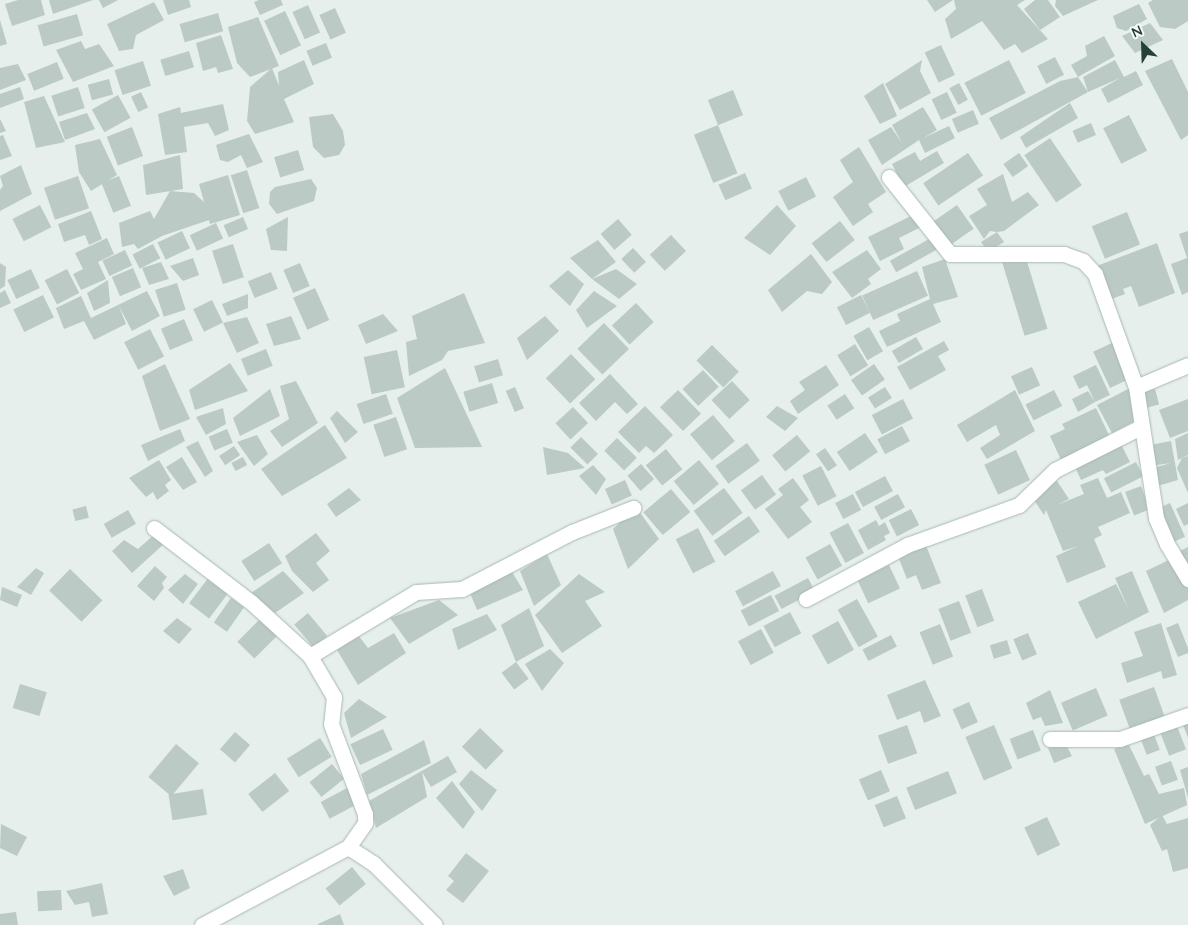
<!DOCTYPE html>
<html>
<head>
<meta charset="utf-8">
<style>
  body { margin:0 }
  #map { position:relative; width:1188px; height:925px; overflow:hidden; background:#e6efeb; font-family:Quicksand,sans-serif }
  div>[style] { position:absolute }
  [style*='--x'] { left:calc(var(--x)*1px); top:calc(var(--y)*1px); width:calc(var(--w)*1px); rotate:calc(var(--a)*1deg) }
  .building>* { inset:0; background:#bbcac4; transform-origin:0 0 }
  .roads { filter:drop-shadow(0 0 1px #a8b8b2) drop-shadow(0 0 1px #a8b8b2) }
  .minor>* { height:15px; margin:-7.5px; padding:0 7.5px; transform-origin:7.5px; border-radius:7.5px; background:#fff }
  span { translate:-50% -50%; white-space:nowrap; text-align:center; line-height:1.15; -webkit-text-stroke:4px #f7fbf9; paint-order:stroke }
  .north { position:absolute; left:1118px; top:20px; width:50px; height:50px; -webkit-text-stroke:4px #f7fbf9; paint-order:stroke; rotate:336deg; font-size:14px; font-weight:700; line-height:20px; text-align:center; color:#24423a }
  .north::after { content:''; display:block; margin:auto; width:18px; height:22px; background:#24423a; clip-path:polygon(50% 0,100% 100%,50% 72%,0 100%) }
</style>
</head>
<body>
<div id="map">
  <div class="building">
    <div style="clip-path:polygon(18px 0,41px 0,45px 15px,12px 26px,5px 4px)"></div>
    <div style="clip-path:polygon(49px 0,93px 0,53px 14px)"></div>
    <div style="clip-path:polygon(99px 0,118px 0,103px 8px)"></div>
    <div style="clip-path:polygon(163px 0,189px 0,191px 7px,168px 15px)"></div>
    <div style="clip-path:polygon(259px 0,281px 0,283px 5px,260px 15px,254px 2px)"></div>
    <div style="clip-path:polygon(927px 0,953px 0,935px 12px)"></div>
    <div style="clip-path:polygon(954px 0,1025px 0,1017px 5px,1048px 39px,1022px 53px,1015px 44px,1004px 50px,982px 21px,951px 39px,945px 19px,956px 9px)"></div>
    <div style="clip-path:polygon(1035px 0,1048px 0,1060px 17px,1040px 30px,1024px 9px)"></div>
    <div style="clip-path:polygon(1056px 0,1098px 0,1063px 16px,1055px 6px)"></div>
    <div style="clip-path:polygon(1153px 0,1188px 0,1188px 21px,1175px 29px,1160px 27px,1148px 3px)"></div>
    <div style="clip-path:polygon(154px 2px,164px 20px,136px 35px,133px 49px,119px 51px,107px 24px)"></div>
    <div style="clip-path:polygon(1139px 4px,1147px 19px,1126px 31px,1117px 28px,1113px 16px)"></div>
    <div style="left:308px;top:5px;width:30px;height:17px;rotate:66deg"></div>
    <div style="left:335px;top:8px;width:27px;height:17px;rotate:66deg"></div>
    <div style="left:285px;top:11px;width:38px;height:23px;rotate:65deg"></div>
    <div style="left:218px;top:13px;width:19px;height:40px;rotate:74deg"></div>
    <div style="left:77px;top:14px;width:22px;height:41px;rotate:74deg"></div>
    <div style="clip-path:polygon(258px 17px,279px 66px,250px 77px,237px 63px,228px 27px)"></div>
    <div style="clip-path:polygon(0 20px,7px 44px,0 46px)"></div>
    <div style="clip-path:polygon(1150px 23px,1163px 40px,1135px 53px,1122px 36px)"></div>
    <div style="clip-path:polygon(221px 35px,233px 69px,218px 73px,216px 67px,203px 71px,196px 43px)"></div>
    <div style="clip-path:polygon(1104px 36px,1115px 56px,1078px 77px,1071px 65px,1087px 56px,1085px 46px)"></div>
    <div style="clip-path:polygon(81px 41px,85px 49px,99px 44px,114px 66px,73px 82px,56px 50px)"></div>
    <div style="left:326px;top:43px;width:16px;height:21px;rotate:68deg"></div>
    <div style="left:941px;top:45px;width:33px;height:18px;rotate:65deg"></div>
    <div style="left:189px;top:51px;width:17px;height:30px;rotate:73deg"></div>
    <div style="left:1055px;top:57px;width:20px;height:20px;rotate:63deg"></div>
    <div style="clip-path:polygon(1172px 59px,1188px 92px,1188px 135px,1181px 140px,1145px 71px)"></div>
    <div style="clip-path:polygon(304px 60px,314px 84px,284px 99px,294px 122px,255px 134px,247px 121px,250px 87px,272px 68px,279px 86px,278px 72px)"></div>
    <div style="clip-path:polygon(922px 60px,920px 71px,931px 93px,900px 110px,885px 84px)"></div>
    <div style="left:1009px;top:60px;width:37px;height:50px;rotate:63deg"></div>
    <div style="clip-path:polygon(1115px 60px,1124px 77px,1136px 71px,1143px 85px,1108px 103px,1101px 89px,1120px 78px,1088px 92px,1083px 77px)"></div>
    <div style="left:143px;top:61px;width:26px;height:30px;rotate:72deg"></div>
    <div style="left:57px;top:62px;width:18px;height:32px;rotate:68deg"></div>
    <div style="clip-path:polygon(18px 64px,26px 80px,0 90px,0 68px)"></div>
    <div style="clip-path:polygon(1078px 77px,1088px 92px,1001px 140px,989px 118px,1060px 81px)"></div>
    <div style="left:109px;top:79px;width:16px;height:22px;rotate:75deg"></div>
    <div style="clip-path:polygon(883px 83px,897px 116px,880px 124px,864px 96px)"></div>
    <div style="left:959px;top:83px;width:19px;height:11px;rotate:62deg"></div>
    <div style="clip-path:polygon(20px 87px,24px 99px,0 108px,0 94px)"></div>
    <div style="left:78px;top:87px;width:22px;height:28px;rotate:72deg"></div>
    <div style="left:733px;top:90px;width:27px;height:27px;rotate:68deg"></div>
    <div style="left:141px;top:92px;width:17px;height:11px;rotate:65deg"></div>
    <div style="left:947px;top:92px;width:23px;height:17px;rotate:65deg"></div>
    <div style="left:118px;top:95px;width:26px;height:30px;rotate:61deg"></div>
    <div style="clip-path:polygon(44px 96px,65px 142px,36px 148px,24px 102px)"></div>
    <div style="clip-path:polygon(1070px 103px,1078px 118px,1026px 148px,1020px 137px)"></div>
    <div style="clip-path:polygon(223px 104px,229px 130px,215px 136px,208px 123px,184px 127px,187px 152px,165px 155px,158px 114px,180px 107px,181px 113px)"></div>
    <div style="clip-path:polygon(923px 107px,937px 130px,923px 138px,949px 126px,955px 138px,925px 153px,919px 140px,882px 165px,868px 140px,891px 127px,902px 143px,892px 125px)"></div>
    <div style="left:973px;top:110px;width:15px;height:23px;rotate:67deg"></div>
    <div style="clip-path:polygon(87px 113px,95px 129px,65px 140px,59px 122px)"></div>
    <div style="clip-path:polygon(333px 114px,343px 131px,345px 145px,339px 155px,324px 158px,313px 147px,309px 117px)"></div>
    <div style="left:1129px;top:115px;width:40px;height:29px;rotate:63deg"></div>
    <div style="clip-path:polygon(0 119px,6px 131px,0 133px)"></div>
    <div style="left:1091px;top:123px;width:13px;height:20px;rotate:67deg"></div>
    <div style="left:718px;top:125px;width:52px;height:26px;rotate:68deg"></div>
    <div style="left:132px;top:127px;width:31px;height:27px;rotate:69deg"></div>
    <div style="clip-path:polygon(249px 134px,263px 162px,247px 168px,241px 155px,228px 162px,220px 160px,216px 145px)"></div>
    <div style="clip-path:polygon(3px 135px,12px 156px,0 160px,0 136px)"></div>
    <div style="left:1050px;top:138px;width:57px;height:31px;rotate:56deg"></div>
    <div style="clip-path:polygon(100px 139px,117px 175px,91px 191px,79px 172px,75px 145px)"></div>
    <div style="clip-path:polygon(859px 147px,886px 192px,868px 204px,873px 212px,853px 226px,833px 197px,853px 182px,840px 160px)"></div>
    <div style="left:298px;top:150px;width:21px;height:25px;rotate:73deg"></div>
    <div style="clip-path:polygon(937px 151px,944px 163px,904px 187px,892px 164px,915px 152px,920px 161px)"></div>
    <div style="left:968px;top:153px;width:27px;height:54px;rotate:56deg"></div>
    <div style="left:1019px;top:153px;width:16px;height:19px;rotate:55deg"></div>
    <div style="clip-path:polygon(180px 155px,183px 189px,146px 195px,143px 165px)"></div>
    <div style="clip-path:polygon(21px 165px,32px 194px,0 211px,0 190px,3px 186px,0 176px)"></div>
    <div style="left:247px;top:170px;width:40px;height:17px;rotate:72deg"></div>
    <div style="left:745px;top:173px;width:17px;height:29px;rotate:66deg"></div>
    <div style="clip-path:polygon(1003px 174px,1012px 202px,1028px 192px,1039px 205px,1004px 231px,997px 232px,1004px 242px,988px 252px,981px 242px,997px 232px,990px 231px,984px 239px,969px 216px,987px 205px,977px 189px)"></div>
    <div style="clip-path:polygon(228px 175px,240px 215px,210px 224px,209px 220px,162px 236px,138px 249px,134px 244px,122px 247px,119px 223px,150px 211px,154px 219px,170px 191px,194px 193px,204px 202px,199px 184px)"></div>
    <div style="left:78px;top:176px;width:34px;height:36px;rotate:71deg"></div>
    <div style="left:119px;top:176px;width:32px;height:19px;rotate:68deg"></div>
    <div style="left:806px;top:177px;width:22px;height:31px;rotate:63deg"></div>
    <div style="clip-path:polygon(311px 179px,317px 188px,314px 201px,277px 214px,269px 204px,270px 192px,275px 187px)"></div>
    <div style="left:40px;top:205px;width:25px;height:31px;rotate:63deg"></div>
    <div style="clip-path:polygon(777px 205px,796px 226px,770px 255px,744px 238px)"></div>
    <div style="left:957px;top:205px;width:29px;height:32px;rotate:55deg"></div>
    <div style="clip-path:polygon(91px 211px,102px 239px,89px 245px,85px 235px,64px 242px,58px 224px)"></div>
    <div style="left:1127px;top:212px;width:35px;height:38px;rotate:68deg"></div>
    <div style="clip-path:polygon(915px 214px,921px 227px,899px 238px,904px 249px,880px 261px,868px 237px)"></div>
    <div style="left:243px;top:217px;width:13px;height:21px;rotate:67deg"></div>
    <div style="clip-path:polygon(288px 217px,287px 251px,271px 250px,266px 229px)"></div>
    <div style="left:618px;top:219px;width:21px;height:23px;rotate:49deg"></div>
    <div style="left:840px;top:221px;width:24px;height:36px;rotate:52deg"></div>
    <div style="left:216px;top:223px;width:17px;height:29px;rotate:65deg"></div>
    <div style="left:182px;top:231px;width:19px;height:27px;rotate:65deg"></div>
    <div style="clip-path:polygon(1188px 231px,1188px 292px,1182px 295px,1171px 264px,1187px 258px,1179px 234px)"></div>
    <div style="left:671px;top:235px;width:22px;height:29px;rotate:47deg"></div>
    <div style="clip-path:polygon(107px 238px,114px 254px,98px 262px,106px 279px,81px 290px,73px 274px,83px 269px,75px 253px)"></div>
    <div style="left:931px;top:238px;width:13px;height:47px;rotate:61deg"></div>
    <div style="clip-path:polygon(598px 240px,616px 262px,592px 279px,570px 258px)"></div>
    <div style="clip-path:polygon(1157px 243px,1175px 293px,1139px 307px,1131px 286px,1123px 289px,1125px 294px,1106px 301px,1094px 267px)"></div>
    <div style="left:153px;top:244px;width:16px;height:23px;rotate:63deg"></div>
    <div style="left:233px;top:244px;width:35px;height:22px;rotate:72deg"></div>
    <div style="left:633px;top:248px;width:19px;height:16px;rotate:47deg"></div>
    <div style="left:125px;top:250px;width:17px;height:25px;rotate:65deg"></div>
    <div style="clip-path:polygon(867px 250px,881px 269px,868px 279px,871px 284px,852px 298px,832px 272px)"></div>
    <div style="clip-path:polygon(811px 254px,832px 282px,822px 294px,807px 291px,782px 312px,768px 290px)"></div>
    <div style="left:1025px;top:255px;width:77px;height:24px;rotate:73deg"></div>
    <div style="clip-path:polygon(193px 258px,199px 275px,183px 281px,170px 266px)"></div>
    <div style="clip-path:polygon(945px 259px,958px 297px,933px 304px,941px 322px,887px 347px,879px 331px,900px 321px,897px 314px,930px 299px,922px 267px)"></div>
    <div style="clip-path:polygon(161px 262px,169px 279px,149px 285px,142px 268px)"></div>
    <div style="clip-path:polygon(0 263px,6px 267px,5px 286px,0 289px)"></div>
    <div style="left:300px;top:263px;width:25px;height:18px;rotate:67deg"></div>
    <div style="left:133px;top:268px;width:21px;height:23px;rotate:67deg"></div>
    <div style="left:31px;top:269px;width:21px;height:26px;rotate:65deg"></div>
    <div style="left:67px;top:269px;width:27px;height:25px;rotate:63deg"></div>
    <div style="clip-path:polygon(616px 269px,637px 284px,619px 299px,592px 279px)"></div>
    <div style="clip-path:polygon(568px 270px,584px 284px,570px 306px,549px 286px)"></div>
    <div style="left:917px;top:271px;width:27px;height:60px;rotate:66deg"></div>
    <div style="left:271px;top:272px;width:18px;height:25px;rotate:68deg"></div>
    <div style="clip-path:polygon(108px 280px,110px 303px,94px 311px,87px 293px)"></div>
    <div style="left:177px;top:283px;width:28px;height:23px;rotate:72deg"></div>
    <div style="left:315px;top:288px;width:35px;height:24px;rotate:66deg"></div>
    <div style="clip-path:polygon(5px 290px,11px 303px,0 308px,0 293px)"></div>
    <div style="clip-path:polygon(147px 291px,160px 316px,132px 331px,119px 306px,126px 324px,94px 340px,84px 321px,64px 329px,56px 308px,81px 296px,91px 318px)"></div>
    <div style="clip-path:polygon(594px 291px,617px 306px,587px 328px,576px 310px)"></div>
    <div style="clip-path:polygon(464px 293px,485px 343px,448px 351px,442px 360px,409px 376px,406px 342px,417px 339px,412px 316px)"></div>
    <div style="clip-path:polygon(248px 294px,248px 308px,227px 316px,222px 304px)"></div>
    <div style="left:43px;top:295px;width:25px;height:33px;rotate:64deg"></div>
    <div style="left:861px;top:295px;width:20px;height:27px;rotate:63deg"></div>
    <div style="left:212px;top:300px;width:25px;height:21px;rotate:64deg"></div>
    <div style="left:636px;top:303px;width:26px;height:33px;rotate:47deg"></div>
    <div style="clip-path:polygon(383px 314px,398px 331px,366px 344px,358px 325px)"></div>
    <div style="clip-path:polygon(291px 316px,301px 339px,274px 346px,266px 324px)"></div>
    <div style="clip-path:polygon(545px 316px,559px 331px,527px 360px,517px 338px)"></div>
    <div style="clip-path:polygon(247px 317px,259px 343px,237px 353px,223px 323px)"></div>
    <div style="left:184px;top:319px;width:23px;height:25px;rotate:67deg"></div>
    <div style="left:604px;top:323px;width:36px;height:37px;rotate:46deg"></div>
    <div style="left:869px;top:327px;width:28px;height:18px;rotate:60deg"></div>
    <div style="left:150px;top:329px;width:31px;height:29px;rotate:63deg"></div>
    <div style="left:916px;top:337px;width:14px;height:28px;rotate:60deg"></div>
    <div style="clip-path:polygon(944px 341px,949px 350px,938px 356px,946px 370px,910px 390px,897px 367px)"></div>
    <div style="left:1114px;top:342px;width:40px;height:23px;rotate:65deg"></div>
    <div style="left:855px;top:344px;width:25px;height:21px;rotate:58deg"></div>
    <div style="left:712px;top:345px;width:38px;height:22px;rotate:45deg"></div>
    <div style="left:266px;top:349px;width:18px;height:27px;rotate:68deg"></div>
    <div style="left:397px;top:350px;width:38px;height:34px;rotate:78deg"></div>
    <div style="left:571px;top:354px;width:35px;height:35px;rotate:46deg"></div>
    <div style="left:498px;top:359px;width:17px;height:25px;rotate:73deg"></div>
    <div style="clip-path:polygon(230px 363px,248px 391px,195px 410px,189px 390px)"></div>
    <div style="clip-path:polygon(165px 364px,190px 419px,160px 431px,142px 376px)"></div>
    <div style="left:874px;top:364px;width:19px;height:28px;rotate:55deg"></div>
    <div style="clip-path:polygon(826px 365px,839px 385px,798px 414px,790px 401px,805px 390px,799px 382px)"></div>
    <div style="clip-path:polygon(1096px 365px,1110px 395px,1095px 402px,1087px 385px,1079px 389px,1073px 376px)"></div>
    <div style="left:1032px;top:367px;width:20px;height:23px;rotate:66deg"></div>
    <div style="clip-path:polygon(445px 368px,482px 447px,415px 448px,397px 398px)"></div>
    <div style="left:703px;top:370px;width:23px;height:28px;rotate:47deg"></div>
    <div style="clip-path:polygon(610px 374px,638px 404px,627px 414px,615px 402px,596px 421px,579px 403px)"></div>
    <div style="clip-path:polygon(296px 381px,318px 423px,282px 447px,270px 431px,289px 419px,280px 386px)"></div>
    <div style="left:732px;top:381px;width:26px;height:28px;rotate:47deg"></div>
    <div style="left:492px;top:383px;width:21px;height:30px;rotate:73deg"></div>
    <div style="left:515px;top:387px;width:23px;height:10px;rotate:67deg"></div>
    <div style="left:885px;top:387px;width:13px;height:20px;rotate:58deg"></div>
    <div style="clip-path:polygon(1132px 387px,1135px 421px,1112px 433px,1097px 405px)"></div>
    <div style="clip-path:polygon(270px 389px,280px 416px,240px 436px,233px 418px)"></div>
    <div style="left:1155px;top:389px;width:16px;height:17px;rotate:75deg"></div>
    <div style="left:678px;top:390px;width:33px;height:25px;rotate:46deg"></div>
    <div style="clip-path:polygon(1015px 390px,1035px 431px,987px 459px,980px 448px,1000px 435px,996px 425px,967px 442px,957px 425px)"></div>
    <div style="left:1054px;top:390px;width:18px;height:32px;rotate:63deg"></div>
    <div style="clip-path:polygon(1088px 391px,1095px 402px,1078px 412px,1072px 399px)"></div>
    <div style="left:386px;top:394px;width:21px;height:31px;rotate:71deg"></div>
    <div style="left:845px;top:394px;width:17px;height:21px;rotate:57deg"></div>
    <div style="left:903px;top:399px;width:22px;height:35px;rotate:63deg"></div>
    <div style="clip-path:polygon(1188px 399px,1188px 431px,1170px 438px,1159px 410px)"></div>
    <div style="clip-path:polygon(645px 406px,673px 435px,654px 453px,646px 446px,639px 453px,618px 432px)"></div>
    <div style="clip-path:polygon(777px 406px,798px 418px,785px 431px,766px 417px)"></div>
    <div style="left:573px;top:407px;width:22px;height:24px;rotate:47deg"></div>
    <div style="clip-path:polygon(223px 408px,226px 424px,206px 435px,196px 417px)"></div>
    <div style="clip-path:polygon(1096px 408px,1110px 437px,1061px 460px,1050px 436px,1065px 429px,1062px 424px)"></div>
    <div style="clip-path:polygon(337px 411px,358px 432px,345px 443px,330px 418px)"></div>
    <div style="left:713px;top:415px;width:34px;height:30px;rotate:50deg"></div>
    <div style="left:396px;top:417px;width:34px;height:24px;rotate:71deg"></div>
    <div style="clip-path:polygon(325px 425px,347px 458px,282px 496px,261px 469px)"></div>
    <div style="left:902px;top:426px;width:17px;height:28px;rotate:62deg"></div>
    <div style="clip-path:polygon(180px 429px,185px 441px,148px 461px,141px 445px)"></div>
    <div style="left:227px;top:429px;width:15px;height:20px;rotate:67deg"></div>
    <div style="left:865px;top:433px;width:23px;height:34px;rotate:56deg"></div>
    <div style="clip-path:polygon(1188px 433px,1188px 455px,1178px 460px,1175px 439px)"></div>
    <div style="clip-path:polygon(257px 435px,268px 454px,254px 466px,237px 442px)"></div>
    <div style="left:797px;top:435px;width:21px;height:32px;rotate:51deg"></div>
    <div style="left:581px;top:437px;width:24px;height:15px;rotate:45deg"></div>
    <div style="left:617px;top:438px;width:28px;height:18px;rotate:45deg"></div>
    <div style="clip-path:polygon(198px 441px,213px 471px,205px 477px,186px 447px)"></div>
    <div style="clip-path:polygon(1171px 441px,1178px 480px,1154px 487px,1149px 469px,1171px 463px,1150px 466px,1145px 446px)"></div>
    <div style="clip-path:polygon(1120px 442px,1130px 462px,1106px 474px,1103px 470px,1081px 480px,1074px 465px)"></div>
    <div style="left:747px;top:443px;width:22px;height:39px;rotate:54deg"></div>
    <div style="left:234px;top:446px;width:11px;height:18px;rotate:56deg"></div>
    <div style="clip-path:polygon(543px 447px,568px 453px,585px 468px,547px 475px)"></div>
    <div style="left:825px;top:448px;width:21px;height:11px;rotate:55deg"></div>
    <div style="left:666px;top:449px;width:26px;height:26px;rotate:51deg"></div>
    <div style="left:1016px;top:450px;width:33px;height:35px;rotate:65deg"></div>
    <div style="clip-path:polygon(1188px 456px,1188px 493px,1177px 468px,1182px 458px)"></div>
    <div style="clip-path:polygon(182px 457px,197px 482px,183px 490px,166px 467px)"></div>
    <div style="left:243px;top:457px;width:9px;height:13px;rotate:63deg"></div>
    <div style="clip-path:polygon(159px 460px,171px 480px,165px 485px,169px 491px,157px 500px,153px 492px,146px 497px,129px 478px)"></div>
    <div style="left:699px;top:460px;width:31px;height:33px;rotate:50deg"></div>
    <div style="left:1136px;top:462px;width:16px;height:36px;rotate:63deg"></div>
    <div style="left:641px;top:464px;width:20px;height:18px;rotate:49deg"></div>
    <div style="clip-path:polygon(593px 465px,606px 479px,596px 495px,579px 476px)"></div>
    <div style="left:821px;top:466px;width:34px;height:21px;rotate:63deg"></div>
    <div style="left:762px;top:475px;width:24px;height:26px;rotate:54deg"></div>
    <div style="left:885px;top:476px;width:17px;height:34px;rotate:62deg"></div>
    <div style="clip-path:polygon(793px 478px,809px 500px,800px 507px,812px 522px,788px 539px,765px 509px,783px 495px,778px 489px)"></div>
    <div style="clip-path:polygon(1098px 478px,1107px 498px,1121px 492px,1130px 513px,1098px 527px,1102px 535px,1094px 539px,1106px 567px,1067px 583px,1056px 556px,1078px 546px,1063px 551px,1046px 510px,1044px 515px,1032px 497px,1057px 481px,1069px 499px,1057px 505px,1084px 494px,1080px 485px)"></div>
    <div style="left:625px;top:480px;width:17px;height:22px;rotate:66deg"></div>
    <div style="left:1141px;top:486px;width:25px;height:17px;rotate:69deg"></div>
    <div style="clip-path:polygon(349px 488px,361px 500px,336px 517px,327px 504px)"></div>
    <div style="left:724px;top:488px;width:31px;height:38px;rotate:53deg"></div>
    <div style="left:671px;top:489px;width:30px;height:36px;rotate:50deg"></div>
    <div style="left:853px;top:494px;width:18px;height:20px;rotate:63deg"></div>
    <div style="left:898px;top:494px;width:15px;height:27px;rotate:62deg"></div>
    <div style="left:1170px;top:503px;width:37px;height:14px;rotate:66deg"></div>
    <div style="clip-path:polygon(1188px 503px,1188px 524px,1184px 526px,1176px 509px)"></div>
    <div style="left:86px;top:506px;width:12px;height:14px;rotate:76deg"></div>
    <div style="clip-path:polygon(636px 507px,659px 539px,628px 569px,613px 529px)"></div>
    <div style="left:911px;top:509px;width:18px;height:25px;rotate:63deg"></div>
    <div style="left:128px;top:510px;width:16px;height:28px;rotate:60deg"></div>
    <div style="left:749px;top:516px;width:19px;height:43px;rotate:55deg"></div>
    <div style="clip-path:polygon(876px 520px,879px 526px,885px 522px,890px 533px,884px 536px,886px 540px,868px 550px,858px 530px)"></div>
    <div style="left:848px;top:523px;width:34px;height:21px;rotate:62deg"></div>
    <div style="left:698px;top:528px;width:38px;height:25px;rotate:63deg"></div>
    <div style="clip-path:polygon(156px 533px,165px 543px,132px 573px,112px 551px,124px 540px,138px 549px)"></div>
    <div style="clip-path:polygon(316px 533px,330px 551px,316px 563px,329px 580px,313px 592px,292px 571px,285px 556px)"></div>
    <div style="left:269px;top:543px;width:24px;height:33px;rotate:57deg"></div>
    <div style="clip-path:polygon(925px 543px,941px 583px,922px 590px,916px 575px,907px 579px,897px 554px)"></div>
    <div style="left:830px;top:544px;width:25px;height:28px;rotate:61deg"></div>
    <div style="clip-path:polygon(1188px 547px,1188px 571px,1178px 552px)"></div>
    <div style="clip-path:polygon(547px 554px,561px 585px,534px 606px,520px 571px)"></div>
    <div style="clip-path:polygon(1171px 559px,1188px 589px,1188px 600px,1164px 613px,1146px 571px)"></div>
    <div style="left:889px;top:565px;width:26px;height:35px;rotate:65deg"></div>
    <div style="clip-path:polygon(155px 566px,167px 577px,162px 583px,164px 588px,154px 601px,137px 586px)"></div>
    <div style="clip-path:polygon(36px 568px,44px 573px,31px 595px,17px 587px)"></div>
    <div style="left:70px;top:569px;width:45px;height:30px;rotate:44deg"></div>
    <div style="clip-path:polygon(283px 571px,304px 593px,275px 613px,251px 593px)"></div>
    <div style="left:773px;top:571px;width:17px;height:43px;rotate:62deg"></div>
    <div style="clip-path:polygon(1132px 571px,1149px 612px,1096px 639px,1078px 602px,1116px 584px,1129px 610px,1115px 578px)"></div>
    <div style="clip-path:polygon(512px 572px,523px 590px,477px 610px,470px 593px)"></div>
    <div style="clip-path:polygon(185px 574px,198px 584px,183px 604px,168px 590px)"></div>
    <div style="clip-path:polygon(579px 574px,605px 592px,585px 601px,602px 626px,562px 653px,535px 615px)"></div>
    <div style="left:209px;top:577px;width:25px;height:33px;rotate:37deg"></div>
    <div style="left:808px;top:578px;width:15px;height:38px;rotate:62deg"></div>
    <div style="clip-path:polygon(2px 587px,22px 595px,17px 607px,0 600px)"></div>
    <div style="left:982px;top:589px;width:34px;height:18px;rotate:69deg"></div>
    <div style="left:771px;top:595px;width:18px;height:34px;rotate:63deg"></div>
    <div style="left:231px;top:598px;width:16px;height:30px;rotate:35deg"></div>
    <div style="left:857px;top:599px;width:43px;height:22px;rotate:61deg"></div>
    <div style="clip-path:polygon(439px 600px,458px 615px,409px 644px,390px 618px)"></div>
    <div style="left:959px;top:601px;width:34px;height:22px;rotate:69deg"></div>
    <div style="clip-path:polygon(529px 608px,544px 646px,516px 662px,501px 625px)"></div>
    <div style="left:790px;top:612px;width:24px;height:30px;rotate:62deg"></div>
    <div style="left:308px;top:613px;width:30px;height:18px;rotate:50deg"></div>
    <div style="clip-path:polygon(487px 614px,497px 630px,458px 650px,452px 629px)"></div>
    <div style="clip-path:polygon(177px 618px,192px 629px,179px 644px,163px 631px)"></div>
    <div style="left:260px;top:619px;width:24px;height:32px;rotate:45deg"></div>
    <div style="left:838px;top:621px;width:33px;height:30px;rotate:61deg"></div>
    <div style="clip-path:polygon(1161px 623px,1177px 675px,1163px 679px,1161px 671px,1127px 683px,1121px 663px,1143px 656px,1134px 632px)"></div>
    <div style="clip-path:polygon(1178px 623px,1188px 648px,1188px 653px,1178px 657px,1166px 628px)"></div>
    <div style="left:940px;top:624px;width:35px;height:22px;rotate:68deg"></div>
    <div style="left:761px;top:629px;width:27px;height:26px;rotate:62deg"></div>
    <div style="clip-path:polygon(394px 633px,406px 653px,358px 685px,337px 650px,358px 635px,368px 648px)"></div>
    <div style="left:1028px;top:633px;width:23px;height:16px;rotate:67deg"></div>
    <div style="left:891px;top:635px;width:13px;height:32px;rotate:63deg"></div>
    <div style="left:1007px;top:640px;width:14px;height:18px;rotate:73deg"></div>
    <div style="clip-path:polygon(550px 649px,564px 663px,542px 691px,525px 664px)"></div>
    <div style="left:516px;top:662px;width:21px;height:18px;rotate:53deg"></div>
    <div style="clip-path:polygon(925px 680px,941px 716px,924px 723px,920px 711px,897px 720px,887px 695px)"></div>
    <div style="left:20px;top:684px;width:28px;height:25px;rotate:17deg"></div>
    <div style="left:1154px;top:687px;width:33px;height:37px;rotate:70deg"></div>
    <div style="left:1096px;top:688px;width:30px;height:38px;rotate:67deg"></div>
    <div style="clip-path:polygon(1050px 690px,1063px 723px,1045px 726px,1041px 717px,1033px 720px,1026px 703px)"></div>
    <div style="clip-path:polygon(359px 699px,387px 717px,351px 738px,344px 713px)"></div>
    <div style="left:969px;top:702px;width:22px;height:18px;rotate:66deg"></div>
    <div style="clip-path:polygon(1188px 719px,1188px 738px,1182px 722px)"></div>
    <div style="left:907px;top:725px;width:30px;height:31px;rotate:70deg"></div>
    <div style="left:994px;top:725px;width:47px;height:31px;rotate:67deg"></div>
    <div style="left:1177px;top:726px;width:25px;height:18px;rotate:69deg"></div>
    <div style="left:480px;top:728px;width:33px;height:26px;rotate:44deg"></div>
    <div style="left:383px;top:729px;width:23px;height:36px;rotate:65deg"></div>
    <div style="left:1033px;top:730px;width:22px;height:25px;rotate:69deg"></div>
    <div style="left:235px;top:732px;width:20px;height:23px;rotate:41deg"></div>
    <div style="left:1153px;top:732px;width:19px;height:14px;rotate:69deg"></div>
    <div style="left:320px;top:738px;width:22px;height:39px;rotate:58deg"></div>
    <div style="clip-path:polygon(424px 740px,431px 763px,367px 795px,361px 774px)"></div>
    <div style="clip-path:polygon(1065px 743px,1072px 756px,1054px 763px,1048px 748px)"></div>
    <div style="clip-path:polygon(1128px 743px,1144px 776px,1149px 774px,1159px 794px,1184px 788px,1187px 805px,1145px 824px,1114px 749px)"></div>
    <div style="left:176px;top:744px;width:30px;height:43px;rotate:40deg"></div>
    <div style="clip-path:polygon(448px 756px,457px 772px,431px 787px,422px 772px,427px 797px,376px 828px,369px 801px)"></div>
    <div style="left:1171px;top:761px;width:20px;height:17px;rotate:70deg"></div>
    <div style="left:332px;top:764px;width:19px;height:29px;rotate:51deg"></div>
    <div style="clip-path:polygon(1188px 767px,1188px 798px,1180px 770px)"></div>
    <div style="clip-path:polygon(471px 770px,497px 790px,482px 811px,459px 784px)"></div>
    <div style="left:881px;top:770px;width:23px;height:24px;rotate:67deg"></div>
    <div style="left:948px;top:771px;width:24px;height:45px;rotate:68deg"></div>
    <div style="left:275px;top:773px;width:23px;height:34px;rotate:52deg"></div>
    <div style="clip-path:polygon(452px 781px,475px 812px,463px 829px,436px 798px)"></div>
    <div style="left:349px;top:787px;width:19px;height:32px;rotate:62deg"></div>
    <div style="left:203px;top:789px;width:26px;height:35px;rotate:81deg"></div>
    <div style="left:897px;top:796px;width:24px;height:24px;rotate:68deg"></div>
    <div style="clip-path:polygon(1162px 815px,1167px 824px,1188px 818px,1188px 868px,1173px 872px,1167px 849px,1162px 851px,1150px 825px)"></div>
    <div style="left:1047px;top:817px;width:31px;height:25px;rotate:65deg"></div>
    <div style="clip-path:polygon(1px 824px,27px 837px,17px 856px,0 848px)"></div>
    <div style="clip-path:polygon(466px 853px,489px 871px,463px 903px,446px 890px,454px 881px,448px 876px)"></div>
    <div style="left:352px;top:867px;width:22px;height:34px;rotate:51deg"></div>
    <div style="clip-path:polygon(183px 869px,190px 888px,174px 896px,163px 876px)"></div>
    <div style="clip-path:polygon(102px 883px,108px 914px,92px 917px,89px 902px,75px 905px,66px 891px)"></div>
    <div style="left:61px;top:890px;width:20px;height:24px;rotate:87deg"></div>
    <div style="clip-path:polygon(16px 912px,18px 925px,0 925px,0 914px)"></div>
    <div style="clip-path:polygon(340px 914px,344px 925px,318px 925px,318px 924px)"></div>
  </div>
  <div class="roads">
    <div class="minor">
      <div style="--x:889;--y:177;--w:98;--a:51.6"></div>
      <div style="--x:950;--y:254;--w:114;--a:0"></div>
      <div style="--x:1064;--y:254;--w:20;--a:20"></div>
      <div style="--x:1083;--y:261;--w:18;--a:47"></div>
      <div style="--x:1095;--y:274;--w:120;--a:70.1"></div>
      <div style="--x:1188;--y:365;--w:56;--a:157.1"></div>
      <div style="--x:1136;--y:387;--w:133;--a:81.3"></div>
      <div style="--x:1156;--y:518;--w:28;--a:67"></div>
      <div style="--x:1167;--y:544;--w:41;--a:59"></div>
      <div style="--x:154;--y:528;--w:123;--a:37.4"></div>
      <div style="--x:252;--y:603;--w:79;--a:42.4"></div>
      <div style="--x:310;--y:656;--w:48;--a:59.7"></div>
      <div style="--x:334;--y:697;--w:27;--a:96"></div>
      <div style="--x:331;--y:724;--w:96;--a:69.3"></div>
      <div style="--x:365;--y:814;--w:9;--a:90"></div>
      <div style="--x:365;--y:823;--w:29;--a:125"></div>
      <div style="--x:348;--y:847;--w:31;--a:33"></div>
      <div style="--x:374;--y:864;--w:86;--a:45"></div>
      <div style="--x:806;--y:599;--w:115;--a:-28.1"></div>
      <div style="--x:907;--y:545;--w:119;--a:-19.7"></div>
      <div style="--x:1019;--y:505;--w:50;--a:-44.2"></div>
      <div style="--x:1055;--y:470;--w:96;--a:-26.6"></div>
      <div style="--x:310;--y:656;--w:124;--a:-31.1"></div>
      <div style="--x:416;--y:592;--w:46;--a:-3.7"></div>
      <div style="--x:462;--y:589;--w:124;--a:-27.4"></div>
      <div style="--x:572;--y:532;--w:66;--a:-21.5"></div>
      <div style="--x:1050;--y:739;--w:70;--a:0"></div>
      <div style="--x:1120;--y:739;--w:72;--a:-19.4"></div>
      <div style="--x:202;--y:925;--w:166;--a:-28.1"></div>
    </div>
  </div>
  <div class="north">N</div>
</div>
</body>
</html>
